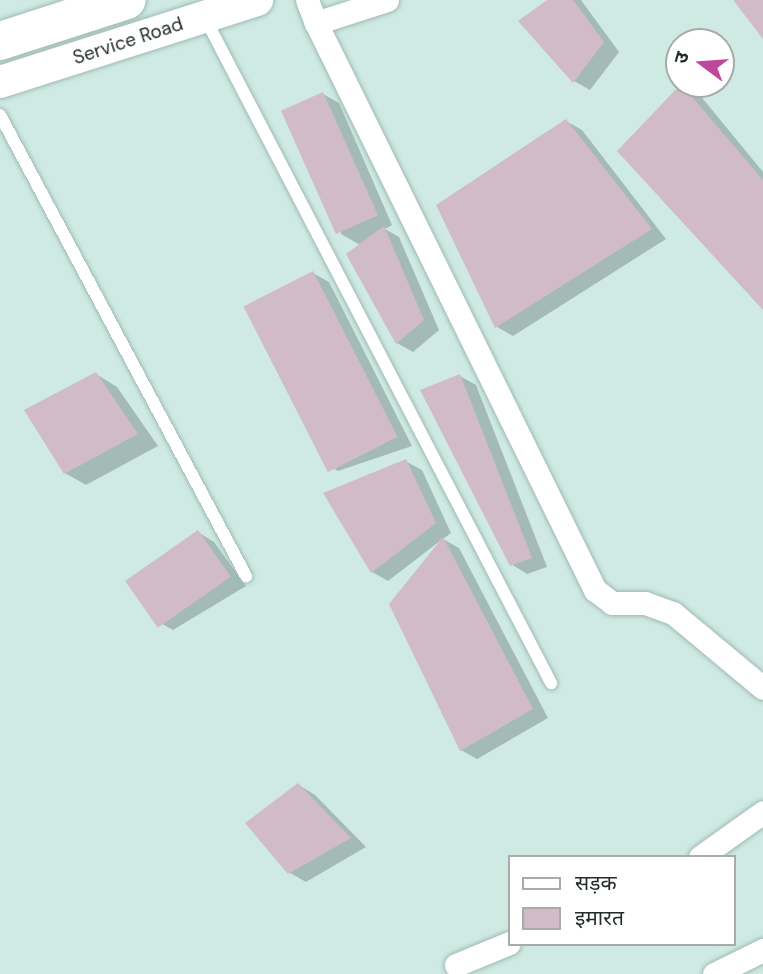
<!DOCTYPE html>
<html>
<head>
<meta charset="utf-8">
<style>
  body { margin:0 }
  #map { position:relative; width:763px; height:974px; overflow:hidden; background:#ceeae3; font-family:"DM Sans","Noto Sans Devanagari",sans-serif }
  div>[style] { position:absolute }
  [style*='--x'] { left:calc(var(--x)*1px); top:calc(var(--y)*1px); width:calc(var(--w)*1px); rotate:calc(var(--a)*1deg) }
  .shadow>* { inset:0; background:#0003 }
  .building>* { inset:0; background:#d2bbc8; transform-origin:0 0 }
  .roads { filter:drop-shadow(0 0 2px #9fbab4) drop-shadow(0 0 2px #9fbab4) }
  .lane>* { height:12px; margin:-6px; padding:0 6px; transform-origin:6px; border-radius:6px; background:#fff }
  .street>* { height:23px; margin:-11.5px; padding:0 11.5px; transform-origin:11.5px; border-radius:11.5px; background:#fff }
  .secondary>* { height:32px; margin:-16px; padding:0 16px; transform-origin:16px; border-radius:16px; background:#fff }
  .highway>* { height:38px; margin:-19px; padding:0 19px; transform-origin:19px; border-radius:19px; background:#fff }
  span { translate:-50% -50%; white-space:nowrap; text-align:center; line-height:1.15; -webkit-text-stroke:5px #fff; paint-order:stroke }
  .street-label { font-size:19px; color:#222d2a }
  .legend { position:absolute; left:508px; top:855px; width:228px; height:91px; box-sizing:border-box; background:#fff; border:2px solid #a7abaa; margin:0; padding:9px 12px; list-style:none; font-size:21px; color:#222d2a }
  .legend li { display:flex; align-items:center; gap:14px; height:35px }
  .legend b { width:35px; border:2px solid #a7abaa }
  .north { position:absolute; left:665px; top:28px; width:70px; height:70px; box-sizing:border-box; background:#fff; border:2px solid #a7abaa; border-radius:50%; rotate:286deg; font-size:19px; font-weight:700; line-height:28px; text-align:center; color:#222d2a }
  .north::after { content:''; display:block; margin:auto; width:24px; height:32px; background:#c1479a; clip-path:polygon(50% 0,100% 100%,50% 72%,0 100%) }
</style>
</head>
<body>
<div id="map">
  <div class="shadow">
    <div style="clip-path:polygon(550px 0,581px 0,619px 52px,590px 90px,574px 81px)"></div>
    <div style="clip-path:polygon(683px 85px,699px 94px,763px 172px,763px 307px,620px 151px)"></div>
    <div style="clip-path:polygon(323px 94px,339px 103px,392px 225px,385px 229px,399px 237px,439px 330px,413px 352px,397px 343px,360px 245px,341px 234px)"></div>
    <div style="clip-path:polygon(566px 121px,582px 130px,666px 239px,513px 336px,497px 327px,438px 206px)"></div>
    <div style="clip-path:polygon(313px 273px,329px 282px,412px 446px,338px 471px,322px 461px)"></div>
    <div style="clip-path:polygon(96px 374px,117px 387px,158px 446px,86px 485px,65px 473px)"></div>
    <div style="clip-path:polygon(460px 376px,476px 385px,547px 567px,527px 574px,511px 564px)"></div>
    <div style="clip-path:polygon(405px 461px,422px 470px,451px 533px,443px 539px,459px 548px,548px 718px,477px 759px,461px 750px,440px 541px,388px 581px,372px 572px)"></div>
    <div style="clip-path:polygon(198px 532px,214px 542px,246px 586px,173px 630px,157px 621px)"></div>
    <div style="clip-path:polygon(299px 785px,315px 795px,366px 847px,306px 882px,290px 873px)"></div>
  </div>
  <div class="building">
    <div style="clip-path:polygon(547px 0,573px 0,604px 42px,573px 83px,518px 21px)"></div>
    <div style="clip-path:polygon(733px 0,763px 0,763px 39px)"></div>
    <div style="clip-path:polygon(681px 84px,763px 180px,763px 310px,617px 151px)"></div>
    <div style="left:323px;top:92px;width:135px;height:46px;rotate:66deg"></div>
    <div style="clip-path:polygon(566px 119px,652px 229px,495px 328px,436px 205px)"></div>
    <div style="clip-path:polygon(384px 226px,424px 320px,396px 344px,346px 254px)"></div>
    <div style="left:313px;top:271px;width:186px;height:78px;rotate:63deg"></div>
    <div style="clip-path:polygon(96px 372px,138px 434px,64px 474px,24px 410px)"></div>
    <div style="clip-path:polygon(460px 374px,532px 558px,510px 566px,420px 390px)"></div>
    <div style="clip-path:polygon(406px 459px,436px 523px,371px 573px,323px 493px)"></div>
    <div style="left:198px;top:530px;width:57px;height:89px;rotate:55deg"></div>
    <div style="clip-path:polygon(443px 537px,533px 709px,460px 751px,389px 604px)"></div>
    <div style="clip-path:polygon(298px 783px,351px 838px,288px 874px,245px 823px)"></div>
  </div>
  <div class="roads">
    <div class="lane">
      <div style="--x:205;--y:18;--w:750;--a:62.51"></div>
      <div style="--x:0;--y:115;--w:523;--a:61.91"></div>
    </div>
    <div class="street">
      <div style="--x:307;--y:0;--w:25;--a:69"></div>
      <div style="--x:387;--y:0;--w:75;--a:162.1"></div>
      <div style="--x:316;--y:23;--w:632;--a:63.8"></div>
      <div style="--x:595;--y:590;--w:21;--a:37"></div>
      <div style="--x:612;--y:603;--w:33;--a:0"></div>
      <div style="--x:645;--y:603;--w:30;--a:20"></div>
      <div style="--x:673;--y:613;--w:117;--a:39.8"></div>
      <div style="--x:700;--y:857;--w:77;--a:-35.5"></div>
      <div style="--x:456;--y:965;--w:57;--a:-22.5"></div>
      <div style="--x:714;--y:974;--w:55;--a:-26.1"></div>
    </div>
    <div class="secondary">
      <div style="--x:0;--y:82;--w:270;--a:-17.7"></div>
    </div>
    <div class="highway">
      <div style="--x:0;--y:41;--w:133;--a:-17.9"></div>
    </div>
  </div>
  <div class="street-label">
    <span style="left:128px;top:41px;rotate:-18deg">Service Road</span>
  </div>
  <ul class="legend">
  <li><b style="height:9px;background:#fff"></b>सड़क</li>
  <li><b style="height:19px;background:#d2bbc8"></b>इमारत</li>
  </ul>
  <div class="north">उ</div>
</div>
</body>
</html>
